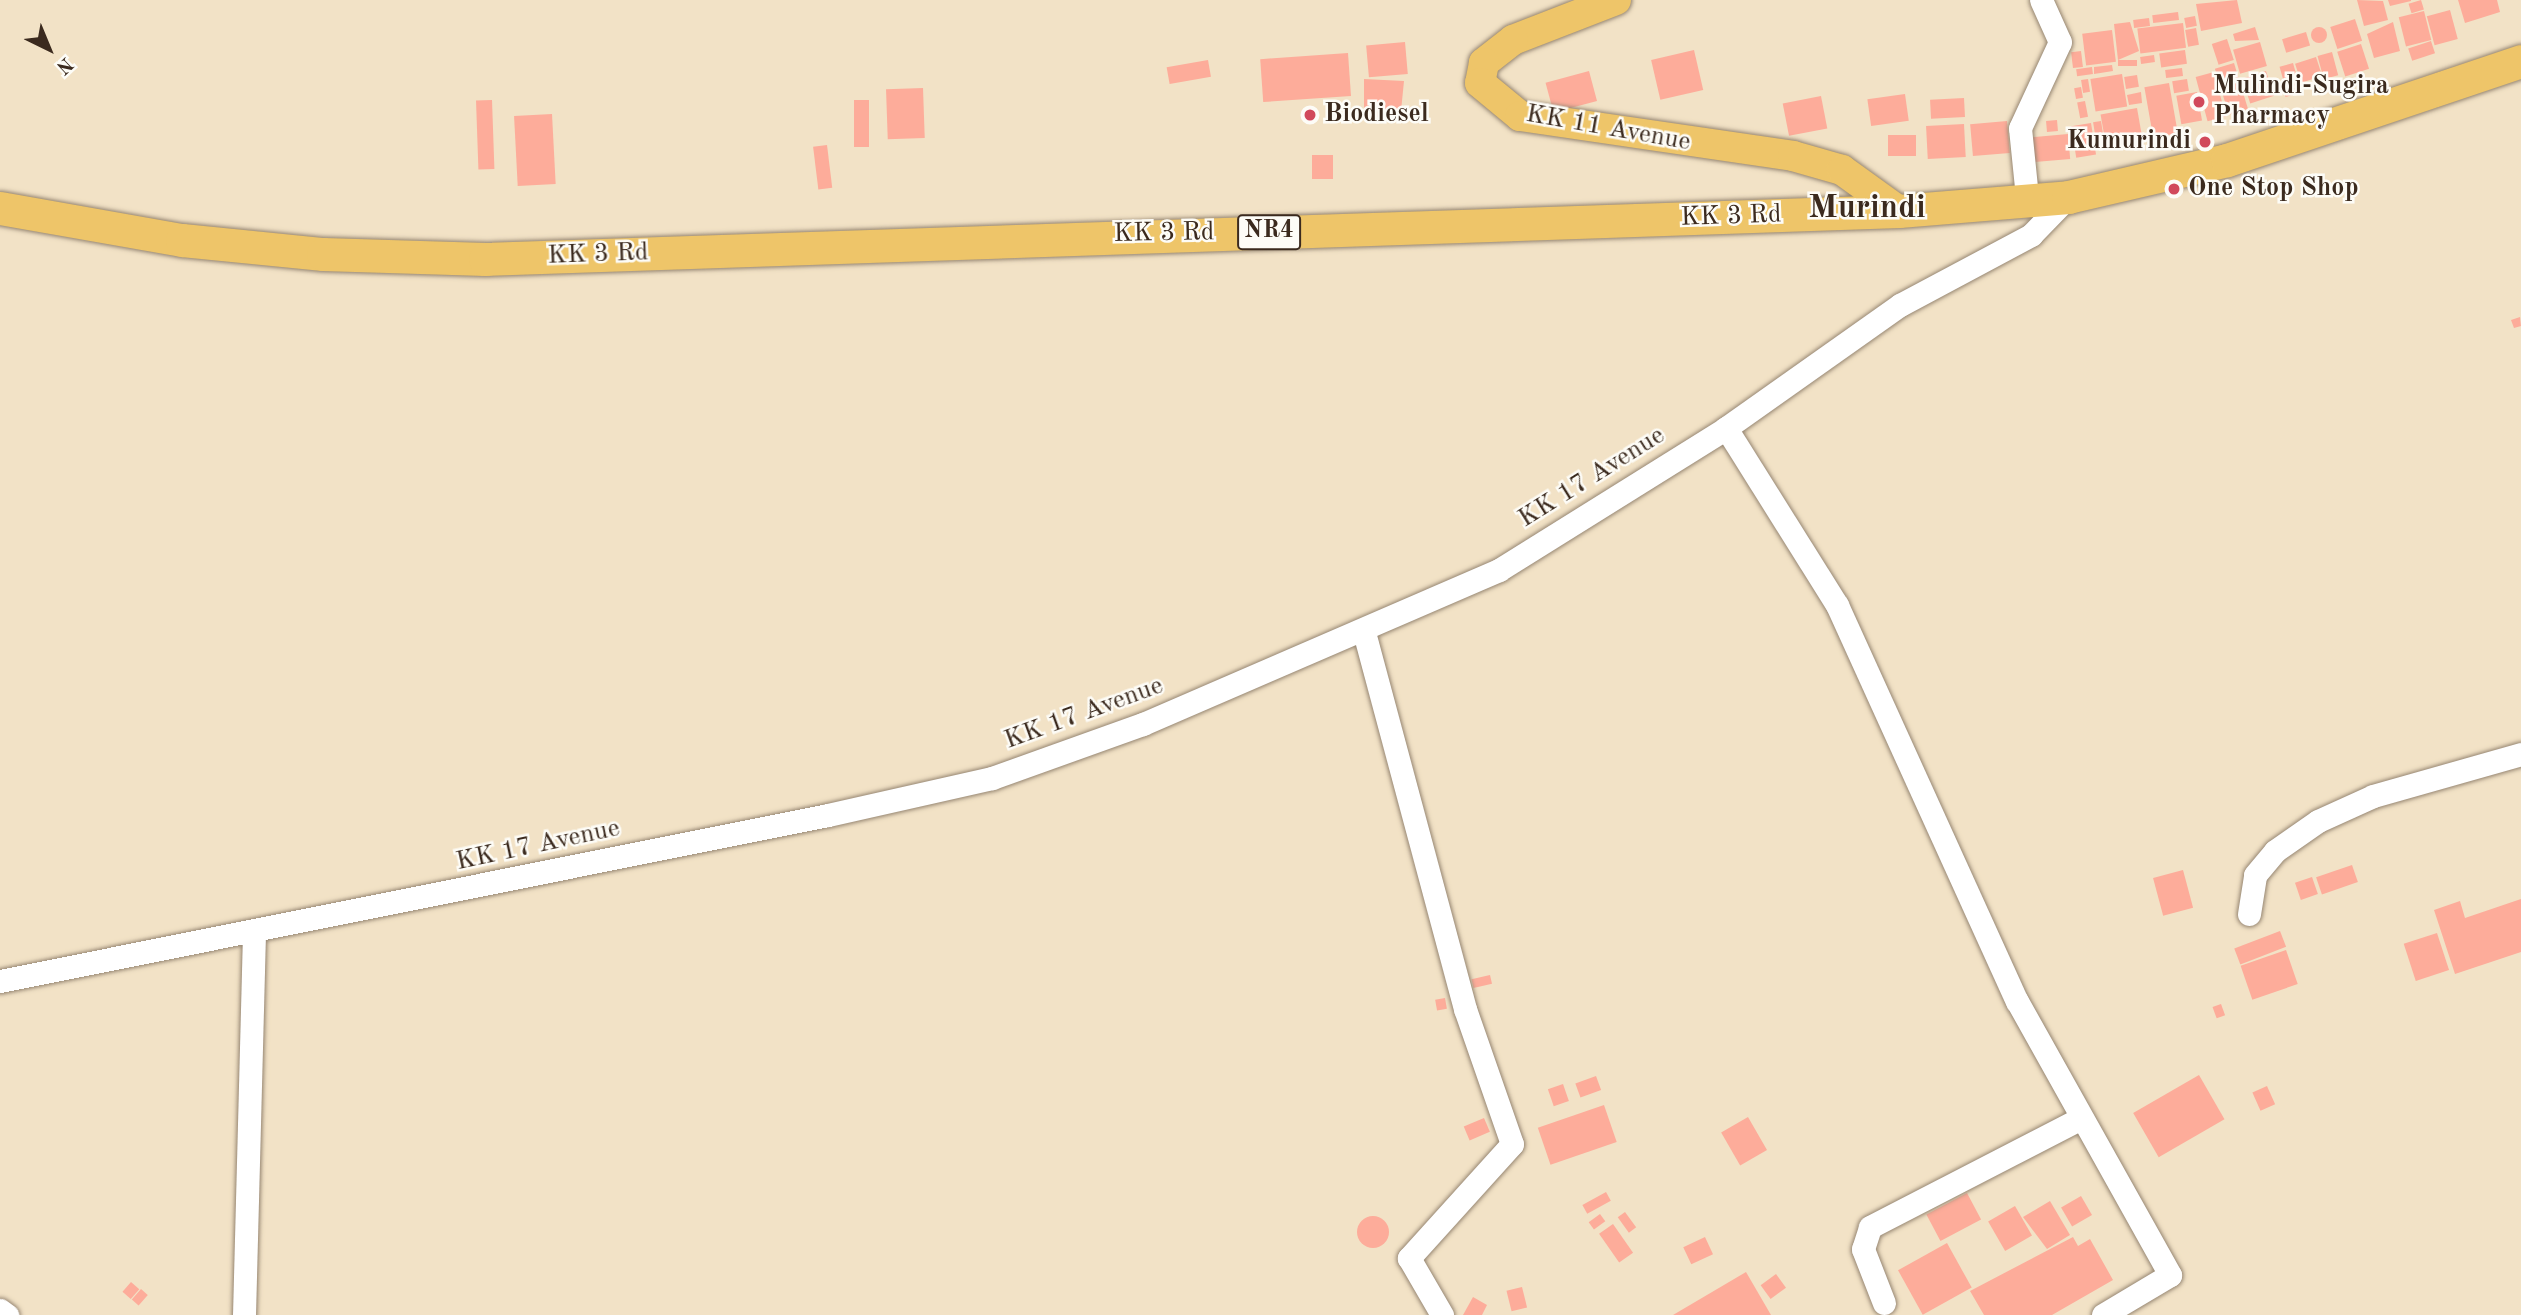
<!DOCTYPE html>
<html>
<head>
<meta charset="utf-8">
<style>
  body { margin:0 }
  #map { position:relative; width:2521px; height:1315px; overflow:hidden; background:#f2e2c6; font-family:"Old Standard TT",serif }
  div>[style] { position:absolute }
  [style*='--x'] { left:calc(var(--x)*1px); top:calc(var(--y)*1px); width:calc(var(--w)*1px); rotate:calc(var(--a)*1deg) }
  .building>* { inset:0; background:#fdac9a; transform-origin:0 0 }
  .round { border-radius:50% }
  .roads { filter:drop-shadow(0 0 2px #968672) drop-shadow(0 0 2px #968672) }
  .minor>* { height:23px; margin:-11.5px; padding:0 11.5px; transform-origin:11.5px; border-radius:11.5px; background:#fff }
  .major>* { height:30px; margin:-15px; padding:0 15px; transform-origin:15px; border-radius:15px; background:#eec569 }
  .highway>* { height:33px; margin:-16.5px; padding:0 16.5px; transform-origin:16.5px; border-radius:16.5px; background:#eec569 }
  .dots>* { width:19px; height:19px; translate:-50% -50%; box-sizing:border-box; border:4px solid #fdfcf7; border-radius:50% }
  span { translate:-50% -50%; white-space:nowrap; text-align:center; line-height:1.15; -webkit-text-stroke:5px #fdfcf7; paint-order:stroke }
  .shield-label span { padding:2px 5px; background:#fdfcf7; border:2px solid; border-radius:5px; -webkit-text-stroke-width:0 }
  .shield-label { font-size:24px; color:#3b2a1e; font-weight:700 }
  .poi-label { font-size:26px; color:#3b2a1e; font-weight:700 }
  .left { translate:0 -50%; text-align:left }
  .right { translate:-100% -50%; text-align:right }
  .street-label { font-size:26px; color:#3b2a1e }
  .district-label { font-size:33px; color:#3b2a1e; font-weight:700 }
  .north { position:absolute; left:14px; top:14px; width:70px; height:70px; -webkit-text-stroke:5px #fdfcf7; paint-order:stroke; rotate:137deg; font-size:19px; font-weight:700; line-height:28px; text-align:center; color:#3b2a1e }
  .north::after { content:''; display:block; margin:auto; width:24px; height:32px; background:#3b2a1e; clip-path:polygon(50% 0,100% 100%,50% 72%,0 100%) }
</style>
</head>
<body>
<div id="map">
  <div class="building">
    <div style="clip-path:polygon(2237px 0,2242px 23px,2201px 31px,2196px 4px)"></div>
    <div style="clip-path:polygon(2357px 0,2383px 1px,2388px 20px,2364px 26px)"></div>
    <div style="clip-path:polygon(2388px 0,2411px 0,2411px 1px,2390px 6px)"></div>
    <div style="left:2421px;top:0;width:10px;height:13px;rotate:73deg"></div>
    <div style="clip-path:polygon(2458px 0,2497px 0,2500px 12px,2465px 23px)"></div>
    <div style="left:2450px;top:10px;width:30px;height:24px;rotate:75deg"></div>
    <div style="left:2424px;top:11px;width:30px;height:26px;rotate:76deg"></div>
    <div style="left:2178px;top:12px;width:8px;height:26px;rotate:83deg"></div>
    <div style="left:2195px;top:16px;width:10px;height:11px;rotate:79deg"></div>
    <div style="left:2149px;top:18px;width:8px;height:16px;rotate:83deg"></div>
    <div style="left:2355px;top:19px;width:23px;height:26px;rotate:72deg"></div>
    <div style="clip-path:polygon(2130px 22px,2139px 51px,2118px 60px,2114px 24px)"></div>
    <div style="clip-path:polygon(2393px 22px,2400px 51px,2374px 58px,2367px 34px)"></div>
    <div style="left:2183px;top:23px;width:25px;height:46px;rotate:83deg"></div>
    <div class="round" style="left:2311px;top:27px;width:16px;height:16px"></div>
    <div style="clip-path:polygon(2255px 27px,2259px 40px,2235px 41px,2233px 34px)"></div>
    <div style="left:2196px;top:28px;width:17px;height:11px;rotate:80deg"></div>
    <div style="left:2112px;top:30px;width:32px;height:30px;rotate:83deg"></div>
    <div style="left:2306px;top:32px;width:14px;height:25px;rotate:73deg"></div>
    <div style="left:2227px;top:39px;width:22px;height:16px;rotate:72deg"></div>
    <div style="left:2431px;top:41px;width:13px;height:24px;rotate:72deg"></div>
    <div style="left:1405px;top:42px;width:32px;height:39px;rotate:85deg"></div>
    <div style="left:2260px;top:42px;width:25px;height:28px;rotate:74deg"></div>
    <div style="left:2361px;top:44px;width:26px;height:25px;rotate:72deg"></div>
    <div style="left:1694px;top:50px;width:41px;height:44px;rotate:77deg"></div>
    <div style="left:2185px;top:50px;width:14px;height:26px;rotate:82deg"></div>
    <div style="left:2081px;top:51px;width:16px;height:10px;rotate:83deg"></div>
    <div style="left:2332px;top:52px;width:24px;height:15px;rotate:75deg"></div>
    <div style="left:1348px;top:53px;width:43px;height:88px;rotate:86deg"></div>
    <div style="left:2154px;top:55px;width:7px;height:14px;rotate:82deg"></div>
    <div style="left:2316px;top:57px;width:20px;height:22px;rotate:72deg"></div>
    <div style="left:1208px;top:60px;width:17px;height:42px;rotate:80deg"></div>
    <div style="left:2137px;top:60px;width:6px;height:19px;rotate:90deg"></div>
    <div style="left:2234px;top:63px;width:48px;height:20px;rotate:73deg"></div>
    <div style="left:2293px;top:63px;width:22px;height:14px;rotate:74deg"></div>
    <div style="clip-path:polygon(2112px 65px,2113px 71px,2094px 74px,2094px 67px)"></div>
    <div style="left:2092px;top:67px;width:7px;height:16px;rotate:82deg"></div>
    <div style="left:2182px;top:68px;width:8px;height:17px;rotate:83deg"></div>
    <div style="left:1589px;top:71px;width:31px;height:45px;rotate:75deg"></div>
    <div style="left:2266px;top:71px;width:26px;height:25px;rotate:72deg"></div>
    <div style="left:2214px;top:72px;width:46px;height:19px;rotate:75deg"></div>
    <div style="left:2122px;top:74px;width:33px;height:32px;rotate:81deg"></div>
    <div style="left:2137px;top:75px;width:12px;height:13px;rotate:81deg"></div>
    <div style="clip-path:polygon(1364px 79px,1404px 81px,1400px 121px,1364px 115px)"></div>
    <div style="left:2088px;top:79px;width:13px;height:7px;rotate:81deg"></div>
    <div style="left:2187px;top:79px;width:12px;height:15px;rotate:81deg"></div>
    <div style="left:2169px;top:83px;width:51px;height:25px;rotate:80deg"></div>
    <div style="left:2081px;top:87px;width:11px;height:7px;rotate:80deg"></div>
    <div style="left:2297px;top:87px;width:6px;height:14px;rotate:72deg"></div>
    <div style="left:923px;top:88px;width:50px;height:37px;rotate:88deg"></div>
    <div style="clip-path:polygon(2141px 92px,2142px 103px,2129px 105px,2127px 95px)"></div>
    <div style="left:2197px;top:92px;width:29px;height:21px;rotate:80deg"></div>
    <div style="left:1905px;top:94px;width:27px;height:38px;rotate:82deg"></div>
    <div style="left:1821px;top:96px;width:33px;height:39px;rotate:79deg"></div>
    <div style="left:1964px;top:98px;width:19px;height:34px;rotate:87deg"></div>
    <div style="left:492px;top:100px;width:69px;height:16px;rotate:88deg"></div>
    <div style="left:869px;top:100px;width:47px;height:15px;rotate:90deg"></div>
    <div style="left:2085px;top:101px;width:16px;height:8px;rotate:79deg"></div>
    <div style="left:2137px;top:108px;width:34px;height:37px;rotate:80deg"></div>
    <div style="left:552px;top:114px;width:70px;height:38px;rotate:87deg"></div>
    <div style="left:2057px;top:120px;width:11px;height:11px;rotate:85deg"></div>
    <div style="left:2007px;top:121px;width:32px;height:37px;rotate:85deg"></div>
    <div style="left:2101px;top:121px;width:18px;height:8px;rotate:81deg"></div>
    <div style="left:2091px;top:123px;width:32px;height:20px;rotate:81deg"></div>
    <div style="left:1964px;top:124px;width:33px;height:38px;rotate:87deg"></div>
    <div style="left:2068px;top:134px;width:25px;height:43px;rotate:85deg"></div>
    <div style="left:1916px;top:135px;width:21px;height:28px;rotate:90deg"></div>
    <div style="left:827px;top:145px;width:43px;height:14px;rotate:83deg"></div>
    <div style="left:1312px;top:155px;width:21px;height:24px"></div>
    <div style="clip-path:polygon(2520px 317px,2521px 326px,2514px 328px,2511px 320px)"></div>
    <div style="left:2352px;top:865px;width:18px;height:38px;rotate:71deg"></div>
    <div style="left:2183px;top:870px;width:39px;height:31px;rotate:75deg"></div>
    <div style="left:2312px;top:877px;width:18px;height:18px;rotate:71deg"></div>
    <div style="clip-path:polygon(2521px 899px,2521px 952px,2455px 974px,2434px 910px,2460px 901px,2465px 918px)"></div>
    <div style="left:2280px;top:931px;width:17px;height:49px;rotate:69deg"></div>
    <div style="left:2437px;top:933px;width:39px;height:35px;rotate:72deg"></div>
    <div style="left:2286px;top:950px;width:36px;height:48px;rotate:71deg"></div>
    <div style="left:1490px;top:975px;width:9px;height:19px;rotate:77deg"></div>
    <div style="left:1445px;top:998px;width:11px;height:10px;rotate:80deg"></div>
    <div style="left:2221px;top:1004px;width:12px;height:9px;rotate:70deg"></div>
    <div style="left:2199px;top:1075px;width:51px;height:76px;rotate:60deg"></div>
    <div style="left:1596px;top:1076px;width:15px;height:22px;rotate:70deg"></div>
    <div style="left:1563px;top:1084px;width:18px;height:16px;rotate:71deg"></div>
    <div style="left:2267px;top:1086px;width:20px;height:16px;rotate:66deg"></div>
    <div style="left:1604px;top:1105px;width:39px;height:70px;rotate:71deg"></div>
    <div style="left:1748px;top:1117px;width:38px;height:31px;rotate:60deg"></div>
    <div style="left:1484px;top:1118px;width:15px;height:22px;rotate:67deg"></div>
    <div style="left:1606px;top:1192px;width:10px;height:27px;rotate:61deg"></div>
    <div style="left:1967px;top:1193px;width:30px;height:46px;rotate:62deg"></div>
    <div style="left:2081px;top:1196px;width:22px;height:23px;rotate:60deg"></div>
    <div style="clip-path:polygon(2050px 1201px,2070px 1235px,2047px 1249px,2023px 1217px)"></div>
    <div style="left:2015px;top:1206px;width:34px;height:31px;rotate:60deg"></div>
    <div style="left:1625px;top:1212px;width:19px;height:9px;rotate:54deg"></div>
    <div style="left:1600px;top:1214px;width:9px;height:14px;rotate:54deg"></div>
    <div class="round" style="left:1357px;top:1216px;width:32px;height:32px"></div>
    <div style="left:1613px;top:1224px;width:35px;height:17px;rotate:55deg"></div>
    <div style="left:1705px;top:1237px;width:19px;height:24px;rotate:65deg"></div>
    <div style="clip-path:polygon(2073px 1237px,2078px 1246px,2090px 1239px,2113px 1280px,2052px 1315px,1984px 1315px,1970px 1291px)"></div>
    <div style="left:1947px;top:1243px;width:51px;height:56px;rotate:61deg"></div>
    <div style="clip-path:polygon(1746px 1272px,1771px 1315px,1673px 1315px)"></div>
    <div style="left:1776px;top:1274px;width:17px;height:19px;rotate:54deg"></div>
    <div style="left:131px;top:1282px;width:11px;height:13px;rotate:41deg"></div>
    <div style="left:1522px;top:1287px;width:21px;height:16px;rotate:76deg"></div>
    <div style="left:141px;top:1289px;width:9px;height:14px;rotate:41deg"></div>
    <div style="clip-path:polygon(1473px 1297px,1487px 1305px,1482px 1315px,1463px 1315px)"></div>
  </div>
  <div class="roads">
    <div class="minor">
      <div style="--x:2027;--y:197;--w:69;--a:-95.8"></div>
      <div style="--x:2020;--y:128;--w:95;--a:-65.1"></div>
      <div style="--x:2060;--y:42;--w:46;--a:-114.3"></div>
      <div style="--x:1726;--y:428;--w:209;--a:57.9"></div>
      <div style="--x:1837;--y:605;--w:435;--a:65.6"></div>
      <div style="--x:2017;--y:1001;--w:314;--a:60.8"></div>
      <div style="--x:2170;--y:1275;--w:78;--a:149.2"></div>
      <div style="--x:1364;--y:632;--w:390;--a:75"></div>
      <div style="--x:1465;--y:1009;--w:143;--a:70.8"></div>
      <div style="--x:1512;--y:1144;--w:154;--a:132.1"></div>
      <div style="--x:1409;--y:1258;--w:66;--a:59.9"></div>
      <div style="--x:2249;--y:914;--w:39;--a:-81"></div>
      <div style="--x:2255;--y:875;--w:31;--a:-50"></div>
      <div style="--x:2275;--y:851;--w:52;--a:-34.9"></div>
      <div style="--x:2318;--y:821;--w:60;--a:-24.4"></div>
      <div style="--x:2373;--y:796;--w:154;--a:-15.8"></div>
      <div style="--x:0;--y:981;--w:844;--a:-11.34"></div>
      <div style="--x:828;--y:815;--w:168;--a:-12.7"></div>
      <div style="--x:992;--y:778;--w:160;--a:-19.7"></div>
      <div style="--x:1143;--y:724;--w:388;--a:-23.4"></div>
      <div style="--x:1499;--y:570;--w:268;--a:-32"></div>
      <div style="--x:1726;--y:428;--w:213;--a:-35.3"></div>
      <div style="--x:1900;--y:305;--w:149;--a:-28.1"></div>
      <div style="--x:2031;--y:235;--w:53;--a:-45.8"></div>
      <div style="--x:1884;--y:1303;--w:58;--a:-111.3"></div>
      <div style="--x:1863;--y:1249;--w:23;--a:-72"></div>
      <div style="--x:1870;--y:1227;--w:235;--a:-27.3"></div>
      <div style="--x:0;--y:1310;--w:9;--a:36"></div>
      <div style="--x:244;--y:1315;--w:382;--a:-88.5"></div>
    </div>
    <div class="major">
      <div style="--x:1616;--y:0;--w:110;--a:158.8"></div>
      <div style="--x:1513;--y:40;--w:37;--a:142"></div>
      <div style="--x:1484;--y:63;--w:20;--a:101"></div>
      <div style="--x:1480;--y:83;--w:52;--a:39.5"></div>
      <div style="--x:1520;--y:116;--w:276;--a:8.3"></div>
      <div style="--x:1793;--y:156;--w:51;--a:15.9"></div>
      <div style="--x:1842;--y:170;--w:70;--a:35.7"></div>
    </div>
    <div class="highway">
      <div style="--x:0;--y:208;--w:185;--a:10"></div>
      <div style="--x:182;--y:240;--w:142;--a:5.7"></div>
      <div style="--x:323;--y:254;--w:162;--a:1.8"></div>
      <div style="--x:485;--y:259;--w:1415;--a:-1.94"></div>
      <div style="--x:1899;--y:211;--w:170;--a:-4.7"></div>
      <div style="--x:2068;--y:197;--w:163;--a:-13.1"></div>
      <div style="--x:2227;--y:160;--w:310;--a:-18.6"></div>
    </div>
  </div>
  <div class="dots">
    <div style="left:2199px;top:102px;background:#d1495b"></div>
    <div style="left:1310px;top:115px;background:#d1495b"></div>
    <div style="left:2205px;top:142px;background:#d1495b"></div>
    <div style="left:2174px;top:189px;background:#d1495b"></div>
  </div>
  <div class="shield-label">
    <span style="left:1269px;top:232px">NR4</span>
  </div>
  <div class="poi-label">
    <span class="left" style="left:2213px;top:102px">Mulindi-Sugira<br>Pharmacy</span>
    <span class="left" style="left:1324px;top:115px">Biodiesel</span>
    <span class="right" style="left:2191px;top:142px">Kumurindi</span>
    <span class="left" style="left:2188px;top:189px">One Stop Shop</span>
  </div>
  <div class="street-label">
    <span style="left:1608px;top:129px;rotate:10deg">KK 11 Avenue</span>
    <span style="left:1731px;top:217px;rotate:-2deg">KK 3 Rd</span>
    <span style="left:1164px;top:234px;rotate:-1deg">KK 3 Rd</span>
    <span style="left:598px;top:255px;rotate:-2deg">KK 3 Rd</span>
    <span style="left:1592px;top:478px;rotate:-32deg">KK 17 Avenue</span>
    <span style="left:1084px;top:714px;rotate:-20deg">KK 17 Avenue</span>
    <span style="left:538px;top:846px;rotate:-12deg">KK 17 Avenue</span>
  </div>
  <div class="district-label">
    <span style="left:1867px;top:209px">Murindi</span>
  </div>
  <div class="north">N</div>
</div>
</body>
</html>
